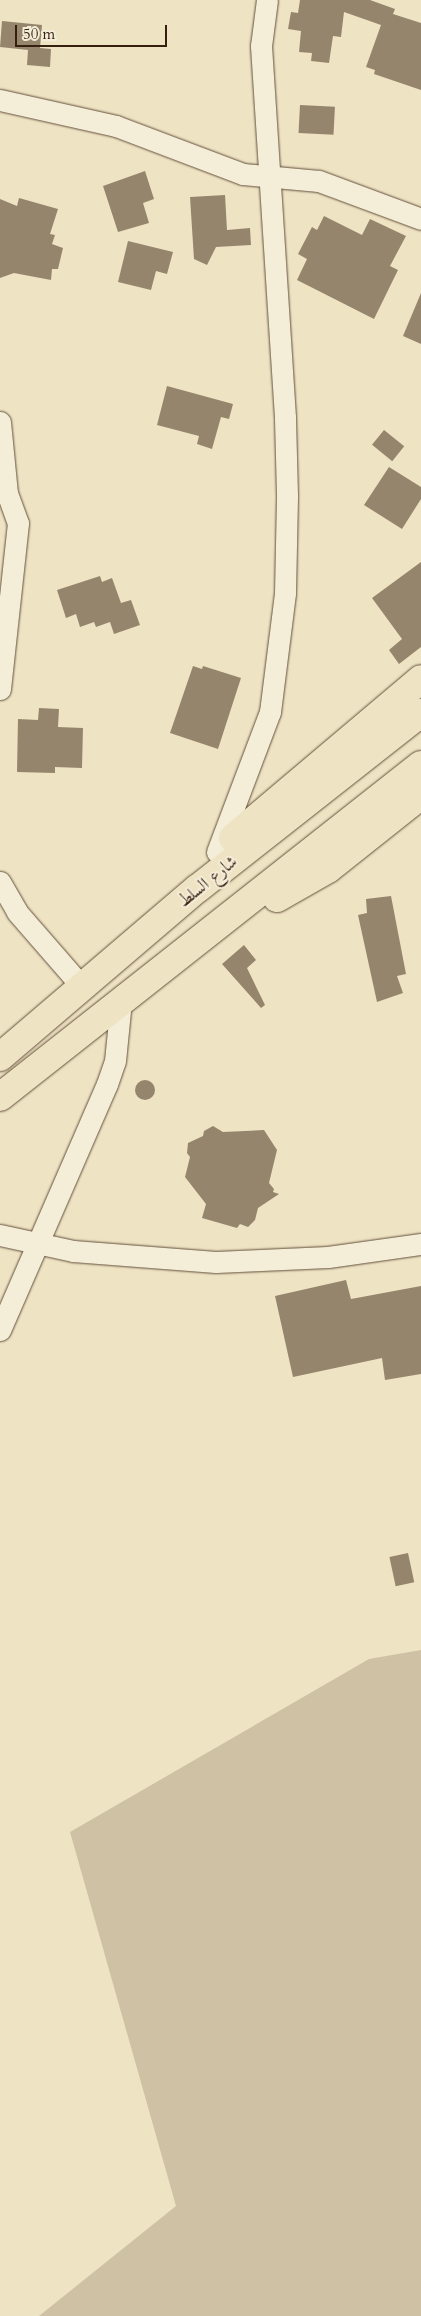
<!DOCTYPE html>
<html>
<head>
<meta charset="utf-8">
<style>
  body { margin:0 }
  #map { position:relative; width:421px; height:2316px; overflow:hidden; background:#eee3c3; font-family:Cardo,Amiri,serif }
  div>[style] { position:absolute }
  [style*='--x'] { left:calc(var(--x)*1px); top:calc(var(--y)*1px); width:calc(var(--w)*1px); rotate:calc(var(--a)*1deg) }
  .green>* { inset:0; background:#cfc2a4 }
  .building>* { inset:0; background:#96856d; transform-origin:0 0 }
  .round { border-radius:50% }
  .roads { filter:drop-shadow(0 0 1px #64503c) drop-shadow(0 0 1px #64503c) }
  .minor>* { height:21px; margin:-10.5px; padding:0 10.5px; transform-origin:10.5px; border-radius:10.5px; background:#f4edd8 }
  .major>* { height:28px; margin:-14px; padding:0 14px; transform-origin:14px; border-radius:14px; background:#eee3c3 }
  span { translate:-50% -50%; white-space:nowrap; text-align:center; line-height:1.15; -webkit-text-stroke:4px #f4edd8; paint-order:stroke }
  .street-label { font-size:18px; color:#361f0f }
  .scale { position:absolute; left:15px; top:25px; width:152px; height:22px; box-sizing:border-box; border:2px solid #361f0f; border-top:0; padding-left:6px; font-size:15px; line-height:18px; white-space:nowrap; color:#361f0f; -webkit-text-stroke:4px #f4edd8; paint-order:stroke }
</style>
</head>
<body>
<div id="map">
  <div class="green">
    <div style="clip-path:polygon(421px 1650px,421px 2316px,39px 2316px,176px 2206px,70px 1832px,369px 1659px)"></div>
  </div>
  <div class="building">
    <div style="clip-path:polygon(300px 0,370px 0,395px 9px,393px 14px,421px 23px,421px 90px,374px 74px,375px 70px,366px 67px,381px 25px,344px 12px,341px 37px,333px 36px,329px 63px,311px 61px,312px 53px,299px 52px,301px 31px,288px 29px,291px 12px,298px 13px)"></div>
    <div style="clip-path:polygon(2px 21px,42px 25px,40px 48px,51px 49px,50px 67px,27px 65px,28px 50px,0 47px)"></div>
    <div style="left:300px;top:105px;width:35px;height:28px;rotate:3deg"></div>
    <div style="clip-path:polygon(145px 171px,154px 199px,143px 203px,149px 223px,118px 232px,103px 186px)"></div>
    <div style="clip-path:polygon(225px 195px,227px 230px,250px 228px,251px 245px,216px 247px,207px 265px,194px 259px,190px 197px)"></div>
    <div style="clip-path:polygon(19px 198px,58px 209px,50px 234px,55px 235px,52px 244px,63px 248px,58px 269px,52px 269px,51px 280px,14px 273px,0 278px,0 199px,17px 206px)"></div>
    <div style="clip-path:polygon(324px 216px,362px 235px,370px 219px,406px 236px,390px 266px,398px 270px,374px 319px,297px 280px,307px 259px,298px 254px,312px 227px,317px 230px)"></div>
    <div style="clip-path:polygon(128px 241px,173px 252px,167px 274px,156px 271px,151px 290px,118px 282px)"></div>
    <div style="clip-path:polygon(421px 293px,421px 344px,403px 336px)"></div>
    <div style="clip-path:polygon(167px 386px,233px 404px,229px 419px,221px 417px,212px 449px,197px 444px,199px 436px,157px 425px)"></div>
    <div style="left:384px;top:430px;width:26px;height:19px;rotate:39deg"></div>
    <div style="clip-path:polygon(389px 467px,421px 487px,421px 499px,402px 529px,364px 505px)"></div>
    <div style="clip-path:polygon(421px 562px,421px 647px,399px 664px,389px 650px,402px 639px,372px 598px)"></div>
    <div style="clip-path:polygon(100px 576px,102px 582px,112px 578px,121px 603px,131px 600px,140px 625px,114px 634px,110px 622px,96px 627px,94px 622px,80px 627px,76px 614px,66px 618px,57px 590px)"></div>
    <div style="clip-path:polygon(193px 666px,202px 669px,203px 666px,241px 678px,218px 749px,170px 733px)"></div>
    <div style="clip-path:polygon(39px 708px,59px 709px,58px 727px,83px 728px,82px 768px,55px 767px,55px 773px,17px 772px,18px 719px,38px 720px)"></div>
    <div style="clip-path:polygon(391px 896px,406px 974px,397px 976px,403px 993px,377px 1002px,358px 915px,367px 913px,366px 899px)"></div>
    <div style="clip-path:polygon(244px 945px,256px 960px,247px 968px,265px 1005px,261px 1008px,222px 964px)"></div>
    <div class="round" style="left:135px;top:1080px;width:20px;height:20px"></div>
    <div style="clip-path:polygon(213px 1126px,223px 1132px,264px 1130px,277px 1150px,269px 1183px,274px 1189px,273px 1192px,279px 1194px,258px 1208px,255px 1220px,248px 1227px,240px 1224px,237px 1228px,202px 1218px,206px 1204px,185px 1177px,190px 1157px,187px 1153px,188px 1143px,203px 1136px,204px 1131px)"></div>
    <div style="clip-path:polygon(346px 1280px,351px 1299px,421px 1286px,421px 1374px,385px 1380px,382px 1358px,293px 1377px,275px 1296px)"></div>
    <div style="left:408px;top:1553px;width:30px;height:19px;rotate:78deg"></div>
  </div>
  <div class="roads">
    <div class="minor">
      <div style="--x:0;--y:100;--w:119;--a:12.6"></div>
      <div style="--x:116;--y:126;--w:136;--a:20.7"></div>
      <div style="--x:243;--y:174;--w:76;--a:5.3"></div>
      <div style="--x:319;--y:181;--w:109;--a:20.4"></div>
      <div style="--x:0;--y:422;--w:71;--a:84.4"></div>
      <div style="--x:7;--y:493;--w:32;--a:70"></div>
      <div style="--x:18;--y:523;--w:167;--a:96.2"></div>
      <div style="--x:217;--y:852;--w:150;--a:-69.3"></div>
      <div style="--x:270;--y:712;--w:120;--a:-82.8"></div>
      <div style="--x:285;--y:593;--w:98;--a:-88.8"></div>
      <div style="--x:287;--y:495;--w:78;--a:-91.5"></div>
      <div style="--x:285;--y:417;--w:372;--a:-93.7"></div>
      <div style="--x:261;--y:46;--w:46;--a:-82.6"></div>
      <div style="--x:0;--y:882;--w:34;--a:60"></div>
      <div style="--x:17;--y:912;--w:101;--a:49"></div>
      <div style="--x:0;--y:1235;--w:75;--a:12.4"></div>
      <div style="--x:73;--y:1251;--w:143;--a:4.4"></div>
      <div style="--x:216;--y:1262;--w:112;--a:-2.6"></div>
      <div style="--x:328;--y:1257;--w:94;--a:-8"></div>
      <div style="--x:0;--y:1330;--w:268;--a:-66.5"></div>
      <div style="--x:107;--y:1084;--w:24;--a:-71"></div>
      <div style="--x:115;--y:1061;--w:60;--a:-84.3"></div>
    </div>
    <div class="major">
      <div style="--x:233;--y:838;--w:246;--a:-40.2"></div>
      <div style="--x:277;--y:898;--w:59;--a:-29.6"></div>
      <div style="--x:328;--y:869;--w:119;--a:-38.5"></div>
      <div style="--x:0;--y:1057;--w:259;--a:-40.5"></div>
      <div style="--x:197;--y:889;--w:285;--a:-38.2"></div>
      <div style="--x:0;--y:1097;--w:536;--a:-38.26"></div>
    </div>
  </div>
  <div class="street-label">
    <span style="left:208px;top:882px;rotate:-39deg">شارع السلط</span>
  </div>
  <div class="scale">50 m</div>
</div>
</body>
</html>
